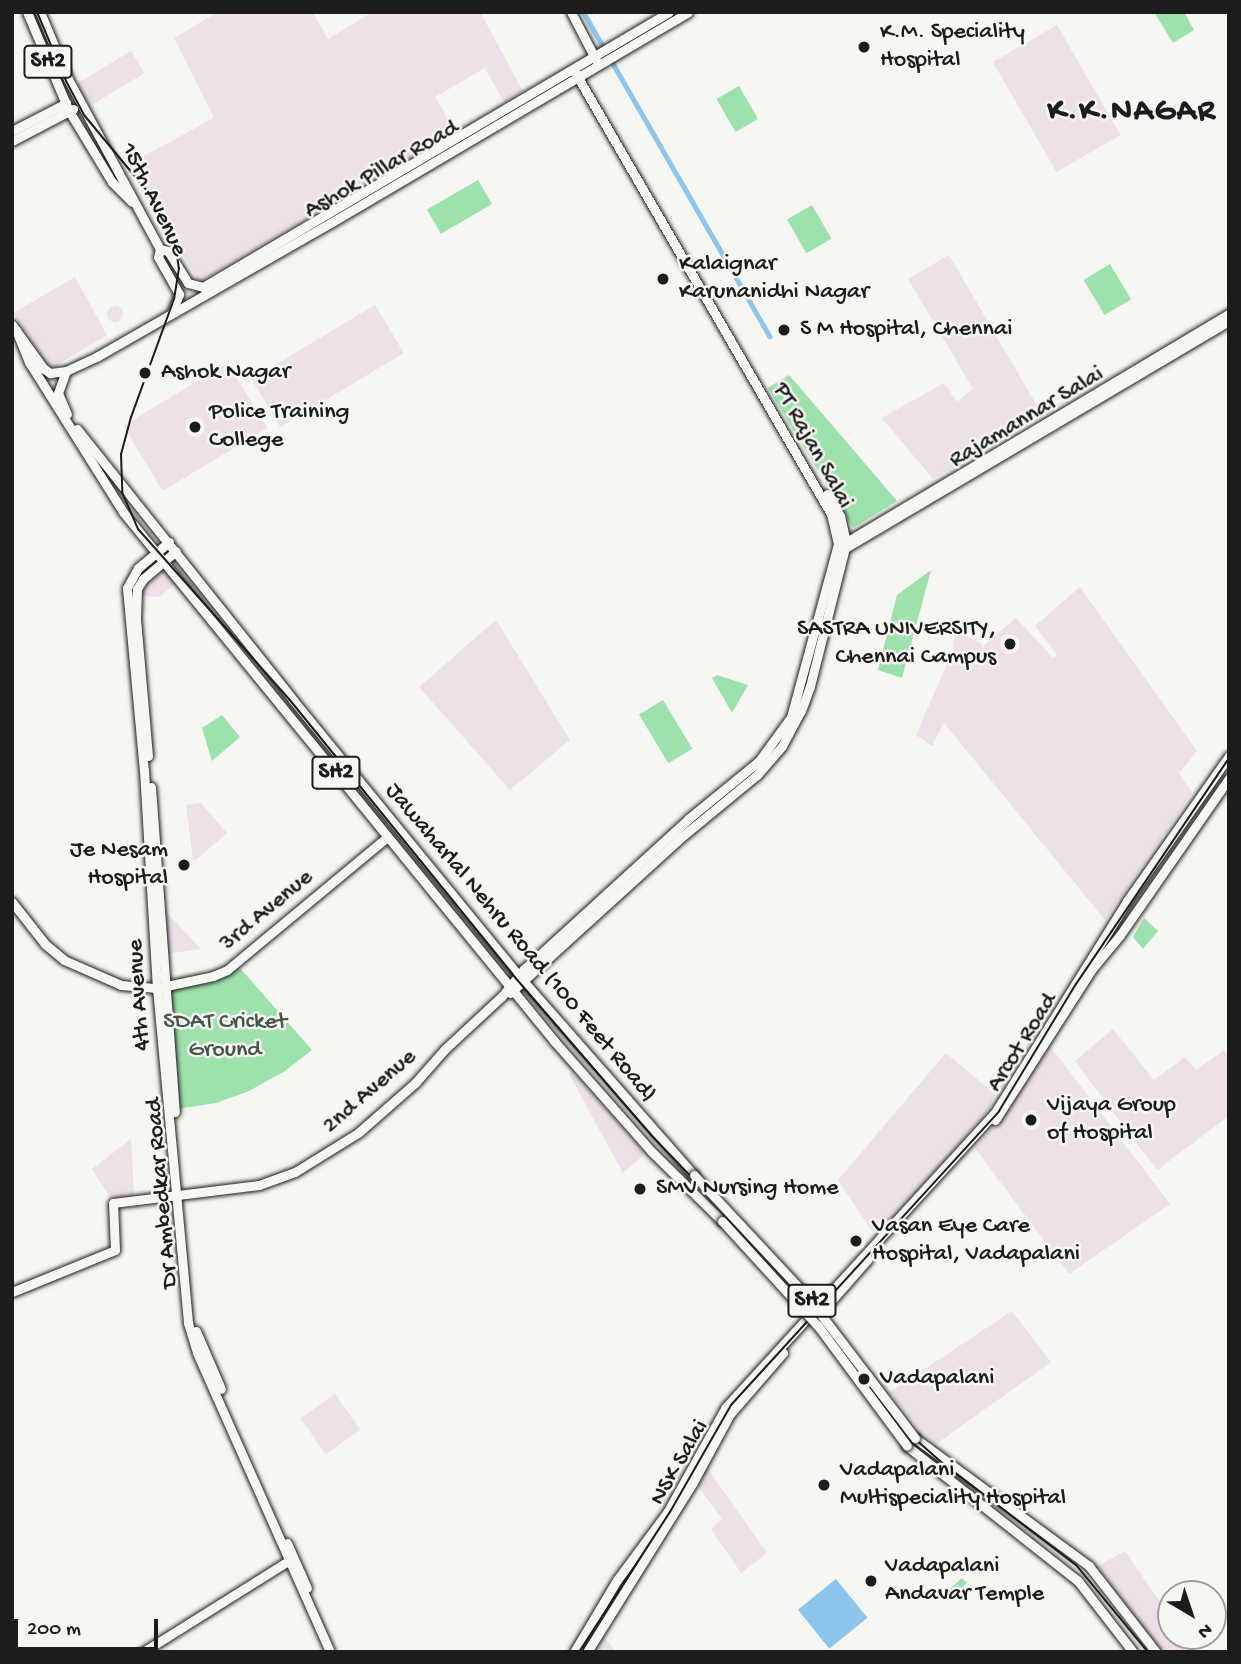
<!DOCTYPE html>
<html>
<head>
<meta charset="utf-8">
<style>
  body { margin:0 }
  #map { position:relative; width:1241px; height:1664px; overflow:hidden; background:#f6f6f2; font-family:"Gochi Hand",sans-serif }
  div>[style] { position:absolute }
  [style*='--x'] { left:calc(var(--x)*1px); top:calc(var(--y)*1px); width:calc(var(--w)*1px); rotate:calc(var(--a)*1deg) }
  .built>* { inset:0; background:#eee0e7; transform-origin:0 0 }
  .round { border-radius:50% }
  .green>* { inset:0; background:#9de1ad; transform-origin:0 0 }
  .water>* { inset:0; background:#8ec5ec; transform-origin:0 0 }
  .canal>* { height:5px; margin:-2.5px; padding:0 2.5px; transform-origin:2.5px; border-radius:2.5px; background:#8ec5ec }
  .roads { filter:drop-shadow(0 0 2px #1c1c1c) drop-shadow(0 0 2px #1c1c1c) }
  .major>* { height:9px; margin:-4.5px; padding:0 4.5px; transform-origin:4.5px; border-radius:4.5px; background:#f6f6f2 }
  .rail>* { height:2px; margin:-1px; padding:0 1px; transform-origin:1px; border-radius:1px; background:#1c1c1c }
  .bridges { filter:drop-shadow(0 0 2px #1c1c1c) drop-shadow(0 0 2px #1c1c1c) }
  .major-bridge>* { height:9px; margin:-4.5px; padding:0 4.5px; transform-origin:4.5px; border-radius:4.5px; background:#f6f6f2 }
  .dots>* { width:19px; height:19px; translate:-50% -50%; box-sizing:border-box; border:4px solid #f6f6f2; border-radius:50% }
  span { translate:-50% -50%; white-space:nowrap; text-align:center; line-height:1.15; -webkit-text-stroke:5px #f6f6f2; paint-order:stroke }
  .shield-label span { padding:2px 5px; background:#f6f6f2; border:2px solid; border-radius:5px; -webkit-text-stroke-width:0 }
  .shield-label { font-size:23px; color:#1c1c1c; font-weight:700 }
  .poi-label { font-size:24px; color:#1c1c1c }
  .left { translate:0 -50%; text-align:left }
  .right { translate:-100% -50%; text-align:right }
  .street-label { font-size:24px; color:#1c1c1c }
  .park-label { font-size:24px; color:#435748 }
  .district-label { font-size:32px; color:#1c1c1c; font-weight:700; letter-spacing:2px }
  .frame { position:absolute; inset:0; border:14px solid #1c1c1c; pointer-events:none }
  .north { position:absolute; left:1157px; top:1580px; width:70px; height:70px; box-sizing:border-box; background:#f6f6f2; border:2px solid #9f9f9c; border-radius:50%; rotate:141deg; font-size:19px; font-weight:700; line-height:28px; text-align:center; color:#1c1c1c }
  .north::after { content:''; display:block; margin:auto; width:24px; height:32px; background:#1c1c1c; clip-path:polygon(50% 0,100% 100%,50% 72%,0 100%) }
  .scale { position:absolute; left:14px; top:1619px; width:144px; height:32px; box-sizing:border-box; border:4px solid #1c1c1c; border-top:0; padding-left:9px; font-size:21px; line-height:24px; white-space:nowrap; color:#1c1c1c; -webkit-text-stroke:5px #f6f6f2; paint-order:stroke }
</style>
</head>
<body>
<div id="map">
  <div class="built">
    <div style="clip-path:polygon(218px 12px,312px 12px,328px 39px,373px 12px,480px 12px,523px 91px,504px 102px,485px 68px,435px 97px,455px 131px,199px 282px,129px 164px,214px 118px,174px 38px)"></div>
    <div style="left:1057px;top:25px;width:127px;height:74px;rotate:60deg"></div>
    <div style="left:131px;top:51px;width:26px;height:63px;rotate:59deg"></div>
    <div style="clip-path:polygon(949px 255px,1043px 416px,933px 479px,882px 418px,944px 383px,957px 402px,973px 389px,908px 279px)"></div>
    <div style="clip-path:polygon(75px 277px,107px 335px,55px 366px,47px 365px,13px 313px)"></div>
    <div style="left:375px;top:305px;width:56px;height:144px;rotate:59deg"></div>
    <div class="round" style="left:107px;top:306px;width:16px;height:16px"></div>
    <div style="left:228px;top:363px;width:76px;height:122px;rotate:59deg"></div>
    <div style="clip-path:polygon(163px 567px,177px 583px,159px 597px,141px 596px,143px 583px)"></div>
    <div style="clip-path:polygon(1080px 587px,1197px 751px,1179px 773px,1192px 793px,1105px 920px,944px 723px,932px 746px,916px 735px,953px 650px,955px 630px,982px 644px,983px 652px,984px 645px,1016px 618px,1053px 658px,1023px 683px,1057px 655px,1035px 626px)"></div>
    <div style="clip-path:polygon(496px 620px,570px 740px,510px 790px,419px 687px)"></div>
    <div style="clip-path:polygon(201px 803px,227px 833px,196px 860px,193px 860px,186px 805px)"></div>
    <div style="clip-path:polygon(164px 910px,201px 949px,165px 954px)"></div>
    <div style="clip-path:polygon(1113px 1029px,1154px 1080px,1185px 1057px,1196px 1070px,1224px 1050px,1229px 1057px,1229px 1116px,1157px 1170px,1075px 1061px)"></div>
    <div style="clip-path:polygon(1047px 1042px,1170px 1204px,1069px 1274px,975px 1148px,1008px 1108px)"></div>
    <div style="clip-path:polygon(946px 1053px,995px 1094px,989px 1109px,883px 1229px,872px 1231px,838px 1180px)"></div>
    <div style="clip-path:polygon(572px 1071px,645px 1154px,623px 1173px,569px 1074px)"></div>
    <div style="clip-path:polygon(131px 1139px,134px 1197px,117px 1200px,110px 1197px,92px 1169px)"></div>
    <div style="clip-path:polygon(1012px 1311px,1051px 1362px,936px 1444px,917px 1427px,890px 1392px)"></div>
    <div style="left:335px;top:1394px;width:44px;height:42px;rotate:55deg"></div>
    <div style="clip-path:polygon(702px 1461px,767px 1553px,741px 1573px,711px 1529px,722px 1519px,693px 1479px)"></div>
    <div style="clip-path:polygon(1125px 1551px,1171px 1618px,1171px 1636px,1184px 1636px,1195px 1652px,1162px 1652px,1096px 1567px)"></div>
    <div style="clip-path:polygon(602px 1635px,617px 1652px,592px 1652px)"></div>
  </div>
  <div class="green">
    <div style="clip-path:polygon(1154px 12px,1184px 12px,1194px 30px,1173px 43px)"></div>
    <div style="left:739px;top:86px;width:38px;height:26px;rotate:60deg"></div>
    <div style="left:478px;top:180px;width:28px;height:59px;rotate:60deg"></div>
    <div style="left:812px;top:205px;width:39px;height:29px;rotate:60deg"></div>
    <div style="left:1110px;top:264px;width:41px;height:31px;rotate:59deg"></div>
    <div style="clip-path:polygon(789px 375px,832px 425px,897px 501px,853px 528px,768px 388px)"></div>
    <div style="clip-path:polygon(931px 570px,902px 678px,878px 670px,897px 595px)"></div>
    <div style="clip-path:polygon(717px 675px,748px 685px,732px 713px,712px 678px)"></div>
    <div style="left:663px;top:700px;width:57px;height:28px;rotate:59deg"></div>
    <div style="clip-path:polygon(222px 715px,240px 737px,212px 761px,202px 728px)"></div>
    <div style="clip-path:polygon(1144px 918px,1158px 931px,1143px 949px,1133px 937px)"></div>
    <div style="clip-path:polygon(240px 968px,312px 1050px,285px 1071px,249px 1091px,216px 1103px,177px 1109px,164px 991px,214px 982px)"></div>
    <div style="clip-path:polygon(962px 1578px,967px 1583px,946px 1602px,937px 1591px,941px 1589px,945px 1593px)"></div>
  </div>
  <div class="water">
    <div style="left:836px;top:1579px;width:50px;height:49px;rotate:51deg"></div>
  </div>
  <div class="canal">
    <div style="--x:583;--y:12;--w:374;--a:60.1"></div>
  </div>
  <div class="roads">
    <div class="major">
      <div style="--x:27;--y:12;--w:108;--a:67"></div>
      <div style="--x:69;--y:111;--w:83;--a:58.8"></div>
      <div style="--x:112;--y:182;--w:28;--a:45"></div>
      <div style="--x:40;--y:12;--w:73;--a:67.3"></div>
      <div style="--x:68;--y:79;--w:193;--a:61.6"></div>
      <div style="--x:160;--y:249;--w:8;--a:104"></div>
      <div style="--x:158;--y:257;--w:43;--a:60.4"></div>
      <div style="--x:179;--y:294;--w:19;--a:111"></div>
      <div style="--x:571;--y:12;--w:54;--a:62.5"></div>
      <div style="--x:12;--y:131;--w:61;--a:-27.4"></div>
      <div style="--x:12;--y:141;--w:69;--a:-27.7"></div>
      <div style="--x:160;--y:249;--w:8;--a:14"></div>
      <div style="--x:168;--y:251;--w:38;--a:58"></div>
      <div style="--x:188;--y:283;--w:16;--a:15"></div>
      <div style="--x:203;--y:287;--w:541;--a:-30.55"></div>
      <div style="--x:12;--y:325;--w:53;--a:54.2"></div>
      <div style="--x:43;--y:368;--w:9;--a:36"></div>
      <div style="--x:50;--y:373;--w:16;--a:-7"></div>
      <div style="--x:66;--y:371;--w:35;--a:-25"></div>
      <div style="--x:98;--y:356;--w:270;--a:-29.8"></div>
      <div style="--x:332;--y:222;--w:413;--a:-30.5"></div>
      <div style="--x:16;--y:330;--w:35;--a:68"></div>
      <div style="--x:29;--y:362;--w:177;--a:57.9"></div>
      <div style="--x:123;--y:512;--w:684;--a:50.82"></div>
      <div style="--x:555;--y:1042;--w:145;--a:48.6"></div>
      <div style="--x:651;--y:1151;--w:100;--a:44.6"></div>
      <div style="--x:66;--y:371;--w:23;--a:110"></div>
      <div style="--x:58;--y:393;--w:23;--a:67"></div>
      <div style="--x:77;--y:429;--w:347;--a:51.4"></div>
      <div style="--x:293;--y:700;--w:355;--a:50.7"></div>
      <div style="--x:518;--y:975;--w:266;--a:48.7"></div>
      <div style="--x:827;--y:494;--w:26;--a:59"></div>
      <div style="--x:840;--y:516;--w:27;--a:77"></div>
      <div style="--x:846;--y:542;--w:446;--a:-30.8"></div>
      <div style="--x:169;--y:542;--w:40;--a:140"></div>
      <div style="--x:138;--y:568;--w:23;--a:119"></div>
      <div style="--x:127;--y:588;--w:183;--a:84.7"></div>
      <div style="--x:144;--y:770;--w:218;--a:86.6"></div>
      <div style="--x:157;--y:988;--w:336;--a:84.7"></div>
      <div style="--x:188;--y:1323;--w:31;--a:73"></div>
      <div style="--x:197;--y:1353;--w:327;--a:66"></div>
      <div style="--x:148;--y:756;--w:139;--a:-95"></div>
      <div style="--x:136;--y:618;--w:29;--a:-88"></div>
      <div style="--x:137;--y:589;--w:12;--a:-59"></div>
      <div style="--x:143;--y:579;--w:43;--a:-40.3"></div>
      <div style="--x:151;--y:787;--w:326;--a:85.8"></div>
      <div style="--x:12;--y:902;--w:53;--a:51.8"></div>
      <div style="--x:45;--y:944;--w:25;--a:40"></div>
      <div style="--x:64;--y:960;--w:62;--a:23.7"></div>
      <div style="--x:121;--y:985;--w:36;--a:5"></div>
      <div style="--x:157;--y:988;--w:57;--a:-12.1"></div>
      <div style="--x:213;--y:976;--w:15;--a:-23"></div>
      <div style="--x:227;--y:970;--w:208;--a:-39.7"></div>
      <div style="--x:510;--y:993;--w:229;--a:-42.3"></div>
      <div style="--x:679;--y:839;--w:101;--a:-39.4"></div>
      <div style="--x:757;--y:775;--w:38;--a:-49"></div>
      <div style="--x:782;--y:746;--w:40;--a:-62"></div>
      <div style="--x:801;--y:711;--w:27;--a:-70"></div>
      <div style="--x:810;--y:686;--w:142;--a:-75.8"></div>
      <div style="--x:845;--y:548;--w:446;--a:-30.6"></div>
      <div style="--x:995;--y:1120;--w:179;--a:-57.3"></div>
      <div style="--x:1092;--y:969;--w:44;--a:-50.5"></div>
      <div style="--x:1120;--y:935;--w:191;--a:-55.2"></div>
      <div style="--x:12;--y:1292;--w:111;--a:-22.2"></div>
      <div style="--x:115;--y:1250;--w:47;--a:-92.4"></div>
      <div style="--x:113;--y:1203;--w:147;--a:-7"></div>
      <div style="--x:259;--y:1185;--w:38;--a:-20"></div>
      <div style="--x:295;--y:1172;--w:74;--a:-31.8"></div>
      <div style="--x:358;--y:1133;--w:76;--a:-41.3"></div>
      <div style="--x:415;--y:1083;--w:45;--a:-48.6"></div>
      <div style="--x:445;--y:1049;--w:78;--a:-42.9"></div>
      <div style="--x:502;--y:996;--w:35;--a:-51"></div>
      <div style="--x:524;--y:969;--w:222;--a:-42.4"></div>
      <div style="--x:688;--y:819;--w:92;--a:-39.2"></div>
      <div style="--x:759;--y:761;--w:54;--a:-54"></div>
      <div style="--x:791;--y:717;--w:179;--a:-74.8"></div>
      <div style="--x:838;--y:544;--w:31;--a:-103"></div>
      <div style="--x:831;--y:514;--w:514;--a:-120.1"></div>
      <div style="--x:817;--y:1317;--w:77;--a:-48.7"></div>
      <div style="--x:196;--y:1331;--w:63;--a:66.7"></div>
      <div style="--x:915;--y:1438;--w:216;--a:36.3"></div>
      <div style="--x:1089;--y:1566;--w:109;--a:52.1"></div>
      <div style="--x:907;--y:1446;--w:218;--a:38.3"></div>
      <div style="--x:1078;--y:1581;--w:90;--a:52.2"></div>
      <div style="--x:287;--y:1543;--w:49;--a:66"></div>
      <div style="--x:143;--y:1652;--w:177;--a:-32.1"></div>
      <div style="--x:574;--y:1652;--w:84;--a:-59.2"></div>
      <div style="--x:617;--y:1580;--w:86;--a:-53.5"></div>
      <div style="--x:668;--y:1511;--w:119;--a:-60.9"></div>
      <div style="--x:726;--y:1407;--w:397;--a:-47.6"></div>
      <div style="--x:994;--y:1114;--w:251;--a:-58"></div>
      <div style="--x:1127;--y:901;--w:177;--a:-54.9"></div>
      <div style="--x:587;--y:1652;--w:198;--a:-58"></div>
      <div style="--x:692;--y:1484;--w:80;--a:-61.5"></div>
      <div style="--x:730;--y:1414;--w:81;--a:-49"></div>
    </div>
  </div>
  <div class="rail">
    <div style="--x:37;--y:12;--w:75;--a:67.2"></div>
    <div style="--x:66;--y:81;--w:38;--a:62"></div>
    <div style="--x:84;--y:115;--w:116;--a:50.3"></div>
    <div style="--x:158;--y:204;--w:41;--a:65.3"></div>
    <div style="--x:175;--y:241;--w:27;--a:82"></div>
    <div style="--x:179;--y:268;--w:31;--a:99"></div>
    <div style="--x:174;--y:299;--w:126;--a:110"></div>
    <div style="--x:131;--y:417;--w:38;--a:105"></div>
    <div style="--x:121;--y:454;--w:38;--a:88"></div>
    <div style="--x:122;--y:492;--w:40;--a:66.6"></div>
    <div style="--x:138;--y:529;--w:227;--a:48.4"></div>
    <div style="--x:289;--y:699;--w:355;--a:50.9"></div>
    <div style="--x:513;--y:975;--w:213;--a:49.2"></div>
    <div style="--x:652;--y:1136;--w:207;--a:46.2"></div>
    <div style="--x:795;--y:1285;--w:183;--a:52.8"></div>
    <div style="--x:906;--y:1431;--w:45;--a:41.4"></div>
    <div style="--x:940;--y:1461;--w:171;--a:37.4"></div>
    <div style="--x:1076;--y:1565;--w:113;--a:50.4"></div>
    <div style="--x:579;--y:1652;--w:167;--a:-57"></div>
    <div style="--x:670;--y:1512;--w:123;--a:-60.3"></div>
    <div style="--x:731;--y:1405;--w:398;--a:-47.6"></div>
    <div style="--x:999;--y:1111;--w:149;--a:-58.8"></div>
    <div style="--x:1076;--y:984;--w:273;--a:-55.9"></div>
  </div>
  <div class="bridges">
    <div class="major-bridge">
      <div style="--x:694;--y:1175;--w:164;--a:47"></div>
      <div style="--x:806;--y:1295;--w:180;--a:52.7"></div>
      <div style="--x:722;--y:1221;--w:142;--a:47.6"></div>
      <div style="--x:818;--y:1326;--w:149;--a:53.4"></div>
    </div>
  </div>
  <div class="dots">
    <div style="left:864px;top:47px;background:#1c1c1c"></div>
    <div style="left:663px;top:279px;background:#1c1c1c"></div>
    <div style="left:784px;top:330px;background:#1c1c1c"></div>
    <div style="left:145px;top:373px;background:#1c1c1c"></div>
    <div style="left:195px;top:427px;background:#1c1c1c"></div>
    <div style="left:1010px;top:644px;background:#1c1c1c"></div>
    <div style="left:184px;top:865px;background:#1c1c1c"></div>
    <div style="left:1031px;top:1120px;background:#1c1c1c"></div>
    <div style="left:640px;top:1189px;background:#1c1c1c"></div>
    <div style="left:856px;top:1241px;background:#1c1c1c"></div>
    <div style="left:864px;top:1379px;background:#1c1c1c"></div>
    <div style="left:824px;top:1485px;background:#1c1c1c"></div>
    <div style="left:871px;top:1581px;background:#1c1c1c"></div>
  </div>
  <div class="shield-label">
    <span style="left:48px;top:62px">SH2</span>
    <span style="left:336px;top:773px">SH2</span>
    <span style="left:812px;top:1301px">SH2</span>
  </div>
  <div class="poi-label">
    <span class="left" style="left:880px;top:47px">K.M. Speciality<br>Hospital</span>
    <span class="left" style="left:679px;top:279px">Kalaignar<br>Karunanidhi Nagar</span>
    <span class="left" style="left:800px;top:330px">S M Hospital, Chennai</span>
    <span class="left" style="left:161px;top:373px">Ashok Nagar</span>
    <span class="left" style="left:209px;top:427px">Police Training<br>College</span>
    <span class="right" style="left:996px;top:644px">SASTRA UNIVERSITY,<br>Chennai Campus</span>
    <span class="right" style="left:168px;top:865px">Je Nesam<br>Hospital</span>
    <span class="left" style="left:1047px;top:1120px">Vijaya Group<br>of Hospital</span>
    <span class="left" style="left:656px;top:1189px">SMV Nursing Home</span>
    <span class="left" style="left:872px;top:1241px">Vasan Eye Care<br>Hospital, Vadapalani</span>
    <span class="left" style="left:880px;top:1379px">Vadapalani</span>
    <span class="left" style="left:840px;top:1485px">Vadapalani<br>Multispeciality Hospital</span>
    <span class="left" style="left:885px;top:1581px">Vadapalani<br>Andavar Temple</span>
  </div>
  <div class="street-label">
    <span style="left:382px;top:170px;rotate:-30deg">Ashok Pillar Road</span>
    <span style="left:153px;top:200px;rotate:64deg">15th Avenue</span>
    <span style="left:1027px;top:418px;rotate:-31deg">Rajamannar Salai</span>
    <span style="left:812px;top:446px;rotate:61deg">PT Rajan Salai</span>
    <span style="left:267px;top:911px;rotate:-40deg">3rd Avenue</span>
    <span style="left:520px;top:943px;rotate:50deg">Jawaharlal Nehru Road (100 Feet Road)</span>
    <span style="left:140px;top:995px;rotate:-94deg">4th Avenue</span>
    <span style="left:1023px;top:1043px;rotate:-58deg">Arcot Road</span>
    <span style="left:370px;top:1092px;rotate:-41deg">2nd Avenue</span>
    <span style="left:163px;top:1193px;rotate:-95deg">Dr Ambedkar Road</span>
    <span style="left:680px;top:1463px;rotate:-60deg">NSK Salai</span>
  </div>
  <div class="park-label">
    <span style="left:225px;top:1037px">SDAT Cricket<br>Ground</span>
  </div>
  <div class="district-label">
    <span style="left:1132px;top:112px">K.K.NAGAR</span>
  </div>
  <div class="frame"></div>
  <div class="north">N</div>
  <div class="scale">200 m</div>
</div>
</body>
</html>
